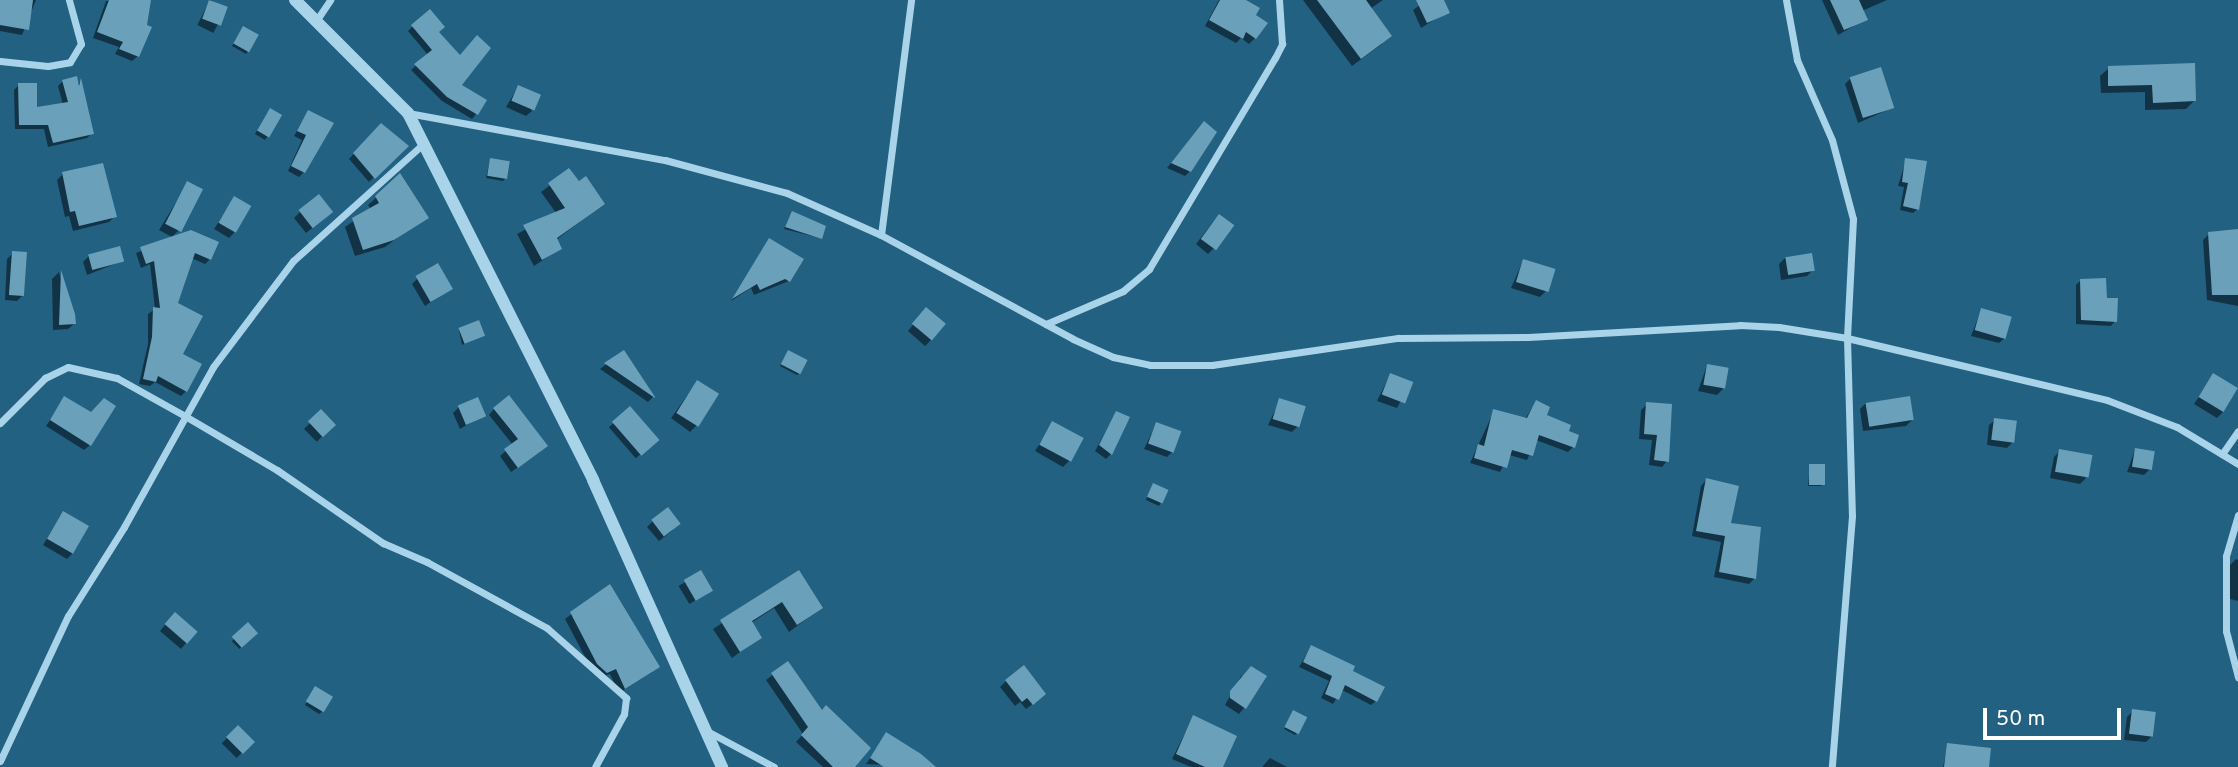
<!DOCTYPE html>
<html>
<head>
<meta charset="utf-8">
<style>
  body { margin:0 }
  #map { position:relative; width:2238px; height:767px; overflow:hidden; background:#226182; font-family:Overpass,sans-serif }
  div>[style] { position:absolute }
  [style*='--x'] { left:calc(var(--x)*1px); top:calc(var(--y)*1px); width:calc(var(--w)*1px); rotate:calc(var(--a)*1deg) }
  .shadow>* { inset:0; background:#0007; transform-origin:0 0 }
  .building>* { inset:0; background:#6ba0ba; transform-origin:0 0 }
  .minor>* { height:7px; margin:-3.5px; padding:0 3.5px; transform-origin:3.5px; border-radius:3.5px; background:#a9d3e8 }
  .tertiary>* { height:12px; margin:-6px; padding:0 6px; transform-origin:6px; border-radius:6px; background:#a9d3e8 }
  span { translate:-50% -50%; white-space:nowrap; text-align:center; line-height:1.15; -webkit-text-stroke:7px #226182; paint-order:stroke }
  .scale { position:absolute; left:1983px; top:708px; width:138px; height:32px; box-sizing:border-box; border:4px solid #fff; border-top:0; padding-left:9px; font-size:21px; line-height:24px; white-space:nowrap; color:#fff; -webkit-text-stroke:5px #226182; paint-order:stroke }
</style>
</head>
<body>
<div id="map">
  <div class="shadow">
    <div style="clip-path:polygon(0 0,36px 0,22px 35px,0 31px)"></div>
    <div style="clip-path:polygon(125px 0,149px 0,138px 56px,132px 61px,115px 54px,119px 47px,93px 38px,106px 1px)"></div>
    <div style="left:210px;top:0;width:18px;height:28px;rotate:27deg"></div>
    <div style="clip-path:polygon(1219px 0,1242px 0,1253px 15px,1255px 38px,1249px 44px,1241px 38px,1236px 43px,1205px 26px)"></div>
    <div style="clip-path:polygon(1303px 0,1383px 0,1370px 9px,1382px 44px,1352px 66px)"></div>
    <div style="clip-path:polygon(1427px 0,1442px 0,1447px 12px,1421px 28px,1413px 10px)"></div>
    <div style="clip-path:polygon(1822px 0,1887px 0,1862px 11px,1866px 19px,1838px 35px)"></div>
    <div style="clip-path:polygon(412px 27px,437px 32px,460px 57px,459px 85px,476px 114px,472px 119px,442px 101px,411px 70px,428px 55px,408px 31px)"></div>
    <div style="clip-path:polygon(241px 31px,248px 51px,246px 54px,232px 46px)"></div>
    <div style="clip-path:polygon(2109px 68px,2195px 100px,2186px 109px,2145px 110px,2145px 92px,2101px 93px,2100px 76px)"></div>
    <div style="clip-path:polygon(1851px 78px,1892px 108px,1858px 123px,1845px 84px)"></div>
    <div style="clip-path:polygon(63px 81px,77px 85px,80px 82px,92px 133px,87px 138px,48px 147px,44px 129px,15px 129px,14px 90px,19px 85px,36px 108px,63px 105px,58px 86px)"></div>
    <div style="clip-path:polygon(518px 87px,532px 111px,526px 116px,506px 107px)"></div>
    <div style="clip-path:polygon(308px 112px,304px 172px,299px 177px,288px 171px,302px 140px,294px 136px)"></div>
    <div style="clip-path:polygon(267px 113px,280px 116px,265px 140px,255px 134px)"></div>
    <div style="clip-path:polygon(381px 125px,406px 146px,369px 182px,349px 159px)"></div>
    <div style="clip-path:polygon(1199px 128px,1190px 171px,1185px 176px,1167px 168px)"></div>
    <div style="clip-path:polygon(490px 160px,506px 178px,503px 181px,486px 178px)"></div>
    <div style="clip-path:polygon(1906px 160px,1918px 209px,1913px 213px,1900px 210px,1904px 187px,1898px 186px)"></div>
    <div style="clip-path:polygon(569px 171px,603px 204px,556px 240px,560px 249px,534px 266px,517px 234px,556px 213px,541px 192px)"></div>
    <div style="clip-path:polygon(63px 174px,115px 216px,109px 222px,73px 231px,69px 216px,65px 217px,57px 180px)"></div>
    <div style="clip-path:polygon(400px 176px,426px 217px,385px 247px,355px 256px,345px 227px,371px 209px,368px 205px)"></div>
    <div style="clip-path:polygon(188px 183px,178px 231px,172px 237px,159px 230px)"></div>
    <div style="clip-path:polygon(235px 198px,235px 232px,229px 238px,214px 229px)"></div>
    <div style="clip-path:polygon(300px 212px,325px 218px,306px 233px,294px 218px)"></div>
    <div style="clip-path:polygon(790px 216px,820px 238px,784px 229px)"></div>
    <div style="clip-path:polygon(1213px 222px,1214px 248px,1208px 254px,1196px 244px)"></div>
    <div style="clip-path:polygon(2238px 231px,2238px 306px,2207px 300px,2203px 240px,2209px 234px)"></div>
    <div style="clip-path:polygon(191px 232px,210px 259px,205px 264px,191px 258px,176px 303px,186px 391px,181px 396px,155px 382px,150px 386px,139px 384px,148px 344px,148px 314px,155px 309px,150px 264px,141px 268px,136px 253px)"></div>
    <div style="clip-path:polygon(769px 240px,789px 281px,754px 295px,751px 288px,731px 301px)"></div>
    <div style="clip-path:polygon(13px 253px,23px 295px,17px 301px,5px 300px,7px 259px)"></div>
    <div style="clip-path:polygon(89px 256px,122px 261px,87px 275px,83px 262px)"></div>
    <div style="clip-path:polygon(1785px 258px,1813px 270px,1807px 276px,1781px 280px,1779px 264px)"></div>
    <div style="clip-path:polygon(1523px 261px,1546px 291px,1540px 297px,1511px 288px)"></div>
    <div style="clip-path:polygon(59px 272px,74px 324px,68px 329px,53px 330px,52px 279px)"></div>
    <div style="clip-path:polygon(418px 278px,451px 288px,425px 306px,412px 284px)"></div>
    <div style="clip-path:polygon(2081px 280px,2105px 299px,2115px 321px,2111px 326px,2076px 324px,2076px 285px)"></div>
    <div style="clip-path:polygon(1981px 310px,2005px 338px,1999px 343px,1971px 336px)"></div>
    <div style="clip-path:polygon(921px 315px,931px 340px,925px 346px,908px 331px)"></div>
    <div style="clip-path:polygon(459px 330px,483px 335px,462px 345px)"></div>
    <div style="clip-path:polygon(623px 352px,653px 397px,648px 402px,600px 369px)"></div>
    <div style="clip-path:polygon(788px 352px,800px 373px,797px 375px,780px 366px)"></div>
    <div style="clip-path:polygon(1707px 365px,1723px 389px,1717px 395px,1698px 391px)"></div>
    <div style="clip-path:polygon(1390px 375px,1410px 383px,1397px 408px,1377px 401px)"></div>
    <div style="clip-path:polygon(2214px 375px,2223px 412px,2217px 418px,2194px 404px)"></div>
    <div style="clip-path:polygon(697px 382px,696px 426px,690px 432px,671px 418px)"></div>
    <div style="clip-path:polygon(65px 398px,90px 445px,84px 450px,46px 426px)"></div>
    <div style="clip-path:polygon(1280px 400px,1298px 426px,1292px 432px,1268px 425px)"></div>
    <div style="clip-path:polygon(1536px 402px,1573px 447px,1568px 452px,1536px 440px,1527px 460px,1509px 455px,1500px 472px,1470px 463px,1494px 411px,1525px 419px)"></div>
    <div style="clip-path:polygon(1866px 403px,1912px 420px,1906px 426px,1863px 431px,1860px 409px)"></div>
    <div style="clip-path:polygon(1647px 404px,1667px 461px,1662px 467px,1649px 465px,1652px 440px,1639px 439px,1641px 410px)"></div>
    <div style="clip-path:polygon(459px 407px,484px 415px,460px 429px,453px 413px)"></div>
    <div style="clip-path:polygon(494px 409px,540px 452px,511px 472px,500px 456px,513px 445px,489px 415px)"></div>
    <div style="left:630px;top:409px;width:41px;height:28px;rotate:49deg"></div>
    <div style="left:321px;top:412px;width:18px;height:24px;rotate:45deg"></div>
    <div style="clip-path:polygon(1116px 413px,1111px 454px,1106px 459px,1095px 451px)"></div>
    <div style="clip-path:polygon(1995px 420px,2013px 442px,2007px 448px,1987px 445px,1989px 425px)"></div>
    <div style="clip-path:polygon(1053px 423px,1069px 461px,1063px 467px,1035px 451px)"></div>
    <div style="clip-path:polygon(1156px 424px,1173px 451px,1167px 457px,1144px 449px)"></div>
    <div style="clip-path:polygon(2135px 450px,2150px 469px,2144px 475px,2127px 472px)"></div>
    <div style="clip-path:polygon(2060px 451px,2086px 478px,2080px 484px,2050px 478px,2054px 457px)"></div>
    <div style="clip-path:polygon(1810px 466px,1824px 483px,1821px 486px,1808px 486px)"></div>
    <div style="clip-path:polygon(1706px 480px,1729px 524px,1759px 528px,1754px 579px,1749px 584px,1714px 577px,1721px 542px,1692px 536px,1701px 486px)"></div>
    <div style="clip-path:polygon(1151px 488px,1167px 491px,1159px 506px,1146px 500px)"></div>
    <div style="clip-path:polygon(63px 513px,73px 553px,67px 559px,43px 545px)"></div>
    <div style="clip-path:polygon(653px 521px,673px 530px,659px 541px,647px 527px)"></div>
    <div style="clip-path:polygon(2236px 559px,2238px 560px,2238px 601px,2226px 598px,2229px 566px)"></div>
    <div style="clip-path:polygon(799px 572px,821px 608px,789px 632px,774px 608px,751px 623px,760px 637px,732px 658px,713px 629px)"></div>
    <div style="left:700px;top:573px;width:21px;height:25px;rotate:59deg"></div>
    <div style="clip-path:polygon(609px 586px,652px 672px,619px 693px,610px 674px,601px 677px,592px 670px,565px 619px)"></div>
    <div style="clip-path:polygon(169px 620px,195px 632px,181px 649px,160px 631px)"></div>
    <div style="left:248px;top:625px;width:11px;height:23px;rotate:45deg"></div>
    <div style="clip-path:polygon(1311px 647px,1351px 671px,1376px 701px,1371px 705px,1342px 690px,1333px 704px,1321px 698px,1329px 681px,1299px 667px)"></div>
    <div style="clip-path:polygon(788px 663px,853px 767px,823px 767px,796px 742px,803px 734px,766px 680px)"></div>
    <div style="clip-path:polygon(1242px 675px,1244px 708px,1239px 714px,1225px 705px)"></div>
    <div style="clip-path:polygon(1006px 681px,1038px 700px,1026px 709px,1020px 702px,1015px 706px,1000px 687px)"></div>
    <div style="clip-path:polygon(313px 691px,322px 712px,319px 714px,305px 705px)"></div>
    <div style="clip-path:polygon(2133px 711px,2152px 736px,2146px 742px,2124px 740px,2127px 717px)"></div>
    <div style="clip-path:polygon(1291px 715px,1298px 732px,1295px 735px,1284px 729px)"></div>
    <div style="clip-path:polygon(1193px 717px,1221px 767px,1191px 767px,1172px 759px)"></div>
    <div style="left:238px;top:727px;width:21px;height:23px;rotate:45deg"></div>
    <div style="clip-path:polygon(887px 734px,926px 767px,866px 764px)"></div>
    <div style="clip-path:polygon(1948px 745px,1987px 767px,1943px 767px)"></div>
    <div style="clip-path:polygon(1270px 758px,1287px 767px,1262px 767px)"></div>
  </div>
  <div class="building">
    <div style="clip-path:polygon(0 0,33px 0,29px 30px,0 25px)"></div>
    <div style="clip-path:polygon(109px 0,151px 0,147px 25px,152px 27px,139px 57px,119px 49px,123px 42px,97px 32px)"></div>
    <div style="left:209px;top:0;width:20px;height:20px;rotate:20deg"></div>
    <div style="clip-path:polygon(1220px 0,1246px 0,1260px 8px,1256px 15px,1268px 23px,1256px 39px,1246px 32px,1243px 39px,1209px 20px)"></div>
    <div style="clip-path:polygon(1317px 0,1366px 0,1392px 36px,1361px 59px)"></div>
    <div style="clip-path:polygon(1416px 0,1444px 0,1450px 13px,1427px 23px)"></div>
    <div style="clip-path:polygon(1830px 0,1859px 0,1868px 20px,1844px 30px)"></div>
    <div style="clip-path:polygon(430px 9px,445px 27px,439px 32px,460px 55px,477px 35px,491px 48px,462px 85px,487px 100px,478px 115px,447px 97px,414px 64px,432px 50px,411px 25px)"></div>
    <div style="left:243px;top:26px;width:18px;height:20px;rotate:29deg"></div>
    <div style="clip-path:polygon(2195px 63px,2196px 101px,2153px 103px,2152px 85px,2108px 86px,2108px 66px)"></div>
    <div style="left:1881px;top:67px;width:43px;height:33px;rotate:72deg"></div>
    <div style="clip-path:polygon(77px 76px,79px 86px,81px 78px,94px 134px,53px 143px,48px 125px,19px 125px,18px 83px,37px 83px,37px 107px,68px 102px,62px 80px)"></div>
    <div style="left:518px;top:85px;width:25px;height:17px;rotate:23deg"></div>
    <div style="left:270px;top:108px;width:14px;height:26px;rotate:30deg"></div>
    <div style="clip-path:polygon(308px 110px,334px 123px,305px 173px,291px 166px,306px 135px,297px 131px)"></div>
    <div style="clip-path:polygon(1204px 121px,1217px 132px,1191px 172px,1171px 163px)"></div>
    <div style="clip-path:polygon(381px 123px,409px 146px,375px 179px,353px 153px)"></div>
    <div style="left:490px;top:158px;width:20px;height:18px;rotate:9deg"></div>
    <div style="clip-path:polygon(1905px 158px,1927px 161px,1919px 210px,1903px 206px,1908px 183px,1902px 182px)"></div>
    <div style="clip-path:polygon(103px 163px,117px 217px,79px 226px,75px 211px,70px 212px,62px 172px)"></div>
    <div style="clip-path:polygon(569px 168px,579px 181px,586px 176px,605px 204px,557px 238px,562px 249px,542px 260px,523px 225px,565px 208px,548px 183px)"></div>
    <div style="clip-path:polygon(400px 173px,429px 218px,394px 240px,363px 250px,352px 218px,379px 203px,375px 196px)"></div>
    <div style="left:187px;top:181px;width:18px;height:48px;rotate:27deg"></div>
    <div style="left:319px;top:194px;width:23px;height:26px;rotate:52deg"></div>
    <div style="left:234px;top:196px;width:20px;height:31px;rotate:30deg"></div>
    <div style="clip-path:polygon(792px 211px,826px 226px,822px 239px,785px 227px)"></div>
    <div style="left:1219px;top:214px;width:19px;height:31px;rotate:36deg"></div>
    <div style="clip-path:polygon(2238px 229px,2238px 295px,2212px 295px,2208px 232px)"></div>
    <div style="clip-path:polygon(191px 230px,219px 242px,211px 260px,195px 253px,178px 303px,203px 316px,183px 354px,202px 364px,187px 392px,158px 376px,156px 382px,143px 379px,152px 337px,153px 307px,160px 308px,154px 261px,146px 264px,140px 247px)"></div>
    <div style="clip-path:polygon(769px 238px,804px 259px,790px 282px,785px 279px,760px 290px,757px 284px,732px 299px)"></div>
    <div style="left:120px;top:246px;width:16px;height:33px;rotate:75deg"></div>
    <div style="left:12px;top:251px;width:15px;height:44px;rotate:4deg"></div>
    <div style="left:1812px;top:253px;width:18px;height:27px;rotate:81deg"></div>
    <div style="left:1523px;top:259px;width:34px;height:24px;rotate:17deg"></div>
    <div style="left:438px;top:263px;width:30px;height:26px;rotate:60deg"></div>
    <div style="clip-path:polygon(61px 270px,75px 314px,76px 324px,59px 325px)"></div>
    <div style="clip-path:polygon(2106px 278px,2107px 298px,2118px 298px,2117px 322px,2081px 320px,2080px 279px)"></div>
    <div style="left:926px;top:307px;width:26px;height:22px;rotate:40deg"></div>
    <div style="left:1981px;top:308px;width:32px;height:23px;rotate:16deg"></div>
    <div style="left:479px;top:320px;width:17px;height:22px;rotate:69deg"></div>
    <div style="clip-path:polygon(624px 350px,655px 397px,655px 398px,604px 363px)"></div>
    <div style="left:788px;top:350px;width:22px;height:16px;rotate:27deg"></div>
    <div style="left:1707px;top:364px;width:22px;height:21px;rotate:10deg"></div>
    <div style="left:1390px;top:373px;width:25px;height:23px;rotate:21deg"></div>
    <div style="left:2213px;top:373px;width:29px;height:28px;rotate:31deg"></div>
    <div style="left:697px;top:380px;width:26px;height:39px;rotate:32deg"></div>
    <div style="clip-path:polygon(509px 395px,548px 446px,518px 468px,504px 449px,518px 439px,493px 408px)"></div>
    <div style="clip-path:polygon(64px 396px,91px 412px,104px 398px,116px 406px,91px 446px,50px 420px)"></div>
    <div style="left:1910px;top:396px;width:24px;height:45px;rotate:81deg"></div>
    <div style="left:478px;top:397px;width:21px;height:22px;rotate:67deg"></div>
    <div style="left:1279px;top:398px;width:28px;height:22px;rotate:17deg"></div>
    <div style="clip-path:polygon(1536px 400px,1550px 407px,1547px 415px,1571px 425px,1569px 431px,1579px 435px,1575px 448px,1539px 435px,1533px 456px,1512px 450px,1507px 468px,1474px 458px,1478px 444px,1484px 446px,1493px 409px,1527px 418px)"></div>
    <div style="clip-path:polygon(1646px 402px,1672px 404px,1669px 462px,1654px 460px,1657px 435px,1644px 434px)"></div>
    <div style="left:630px;top:406px;width:45px;height:24px;rotate:49deg"></div>
    <div style="left:321px;top:409px;width:22px;height:18px;rotate:47deg"></div>
    <div style="clip-path:polygon(1116px 411px,1130px 417px,1112px 455px,1099px 445px)"></div>
    <div style="left:1994px;top:418px;width:23px;height:22px;rotate:7deg"></div>
    <div style="left:1052px;top:421px;width:36px;height:27px;rotate:28deg"></div>
    <div style="left:1156px;top:422px;width:27px;height:23px;rotate:20deg"></div>
    <div style="left:2135px;top:448px;width:20px;height:19px;rotate:9deg"></div>
    <div style="left:2059px;top:449px;width:34px;height:23px;rotate:10deg"></div>
    <div style="left:1809px;top:464px;width:16px;height:21px"></div>
    <div style="clip-path:polygon(1706px 478px,1739px 486px,1731px 523px,1761px 527px,1756px 579px,1719px 572px,1725px 536px,1696px 531px)"></div>
    <div style="left:1153px;top:483px;width:17px;height:15px;rotate:24deg"></div>
    <div style="left:668px;top:507px;width:21px;height:21px;rotate:53deg"></div>
    <div style="left:63px;top:511px;width:30px;height:32px;rotate:30deg"></div>
    <div style="left:701px;top:570px;width:24px;height:20px;rotate:60deg"></div>
    <div style="clip-path:polygon(799px 570px,823px 608px,797px 625px,782px 602px,752px 621px,762px 638px,740px 652px,720px 620px)"></div>
    <div style="clip-path:polygon(610px 584px,660px 667px,625px 689px,616px 669px,607px 673px,597px 664px,570px 612px)"></div>
    <div style="left:175px;top:612px;width:30px;height:16px;rotate:41deg"></div>
    <div style="left:248px;top:622px;width:15px;height:22px;rotate:48deg"></div>
    <div style="clip-path:polygon(1311px 645px,1355px 666px,1353px 671px,1385px 687px,1377px 702px,1345px 685px,1339px 700px,1325px 694px,1332px 676px,1303px 662px)"></div>
    <div style="clip-path:polygon(788px 661px,822px 710px,826px 705px,871px 748px,855px 767px,833px 767px,801px 735px,808px 727px,771px 673px)"></div>
    <div style="clip-path:polygon(1024px 665px,1046px 694px,1033px 705px,1027px 698px,1022px 702px,1005px 680px)"></div>
    <div style="clip-path:polygon(1251px 666px,1267px 676px,1246px 709px,1230px 698px,1230px 691px)"></div>
    <div style="left:315px;top:686px;width:21px;height:18px;rotate:31deg"></div>
    <div style="left:2132px;top:709px;width:24px;height:25px;rotate:7deg"></div>
    <div style="left:1293px;top:710px;width:16px;height:19px;rotate:27deg"></div>
    <div style="clip-path:polygon(1193px 715px,1237px 736px,1223px 767px,1205px 767px,1176px 754px)"></div>
    <div style="left:238px;top:725px;width:24px;height:17px;rotate:45deg"></div>
    <div style="clip-path:polygon(886px 732px,921px 754px,936px 767px,884px 767px,870px 758px)"></div>
    <div style="clip-path:polygon(1947px 743px,1991px 748px,1989px 767px,1944px 767px)"></div>
  </div>
  <div class="minor">
    <div style="--x:1786;--y:0;--w:61;--a:79.6"></div>
    <div style="--x:1797;--y:60;--w:87;--a:66.4"></div>
    <div style="--x:1832;--y:140;--w:82;--a:75.1"></div>
    <div style="--x:1853;--y:219;--w:119;--a:92.9"></div>
    <div style="--x:1847;--y:338;--w:178;--a:88.4"></div>
    <div style="--x:1852;--y:516;--w:252;--a:94.6"></div>
    <div style="--x:318;--y:18;--w:22;--a:-56"></div>
    <div style="--x:0;--y:61;--w:48;--a:5.9"></div>
    <div style="--x:48;--y:66;--w:22;--a:-10"></div>
    <div style="--x:70;--y:62;--w:21;--a:-59"></div>
    <div style="--x:81;--y:44;--w:46;--a:-105.3"></div>
    <div style="--x:408;--y:113;--w:261;--a:10.4"></div>
    <div style="--x:665;--y:160;--w:126;--a:15.1"></div>
    <div style="--x:787;--y:193;--w:103;--a:24.1"></div>
    <div style="--x:881;--y:235;--w:218;--a:28.4"></div>
    <div style="--x:1073;--y:339;--w:44;--a:24.2"></div>
    <div style="--x:1113;--y:357;--w:38;--a:12"></div>
    <div style="--x:1150;--y:365;--w:62;--a:0"></div>
    <div style="--x:1212;--y:365;--w:188;--a:-8.3"></div>
    <div style="--x:1398;--y:338;--w:130;--a:-0.4"></div>
    <div style="--x:1528;--y:337;--w:212;--a:-3.2"></div>
    <div style="--x:1740;--y:325;--w:39;--a:3"></div>
    <div style="--x:1779;--y:327;--w:69;--a:9.2"></div>
    <div style="--x:1847;--y:338;--w:267;--a:13.4"></div>
    <div style="--x:2107;--y:400;--w:75;--a:21.1"></div>
    <div style="--x:2177;--y:427;--w:71;--a:31.2"></div>
    <div style="--x:881;--y:235;--w:237;--a:-82.7"></div>
    <div style="--x:1046;--y:324;--w:84;--a:-23.2"></div>
    <div style="--x:1123;--y:291;--w:34;--a:-40"></div>
    <div style="--x:1149;--y:269;--w:246;--a:-59.2"></div>
    <div style="--x:1275;--y:58;--w:16;--a:-63"></div>
    <div style="--x:1282;--y:44;--w:44;--a:-93.9"></div>
    <div style="--x:0;--y:423;--w:64;--a:-45"></div>
    <div style="--x:45;--y:378;--w:25;--a:-26"></div>
    <div style="--x:68;--y:367;--w:50;--a:12.7"></div>
    <div style="--x:117;--y:378;--w:78;--a:29.2"></div>
    <div style="--x:185;--y:416;--w:107;--a:30.4"></div>
    <div style="--x:277;--y:470;--w:129;--a:34.6"></div>
    <div style="--x:383;--y:543;--w:48;--a:23.4"></div>
    <div style="--x:427;--y:562;--w:137;--a:28.8"></div>
    <div style="--x:547;--y:628;--w:106;--a:41.5"></div>
    <div style="--x:626;--y:698;--w:16;--a:97"></div>
    <div style="--x:624;--y:714;--w:60;--a:118.7"></div>
    <div style="--x:2222;--y:454;--w:28;--a:-55"></div>
    <div style="--x:2238;--y:515;--w:43;--a:106.3"></div>
    <div style="--x:2226;--y:556;--w:75;--a:90"></div>
    <div style="--x:2226;--y:631;--w:48;--a:75.4"></div>
    <div style="--x:707;--y:731;--w:76;--a:28.2"></div>
    <div style="--x:0;--y:761;--w:160;--a:-64.9"></div>
    <div style="--x:68;--y:616;--w:105;--a:-57.8"></div>
    <div style="--x:124;--y:527;--w:183;--a:-60.9"></div>
    <div style="--x:213;--y:367;--w:133;--a:-53"></div>
    <div style="--x:293;--y:261;--w:176;--a:-42"></div>
  </div>
  <div class="tertiary">
    <div style="--x:295;--y:0;--w:160;--a:45"></div>
    <div style="--x:408;--y:113;--w:411;--a:63.2"></div>
    <div style="--x:593;--y:480;--w:315;--a:65.8"></div>
  </div>
  <div class="scale">50 m</div>
</div>
</body>
</html>
